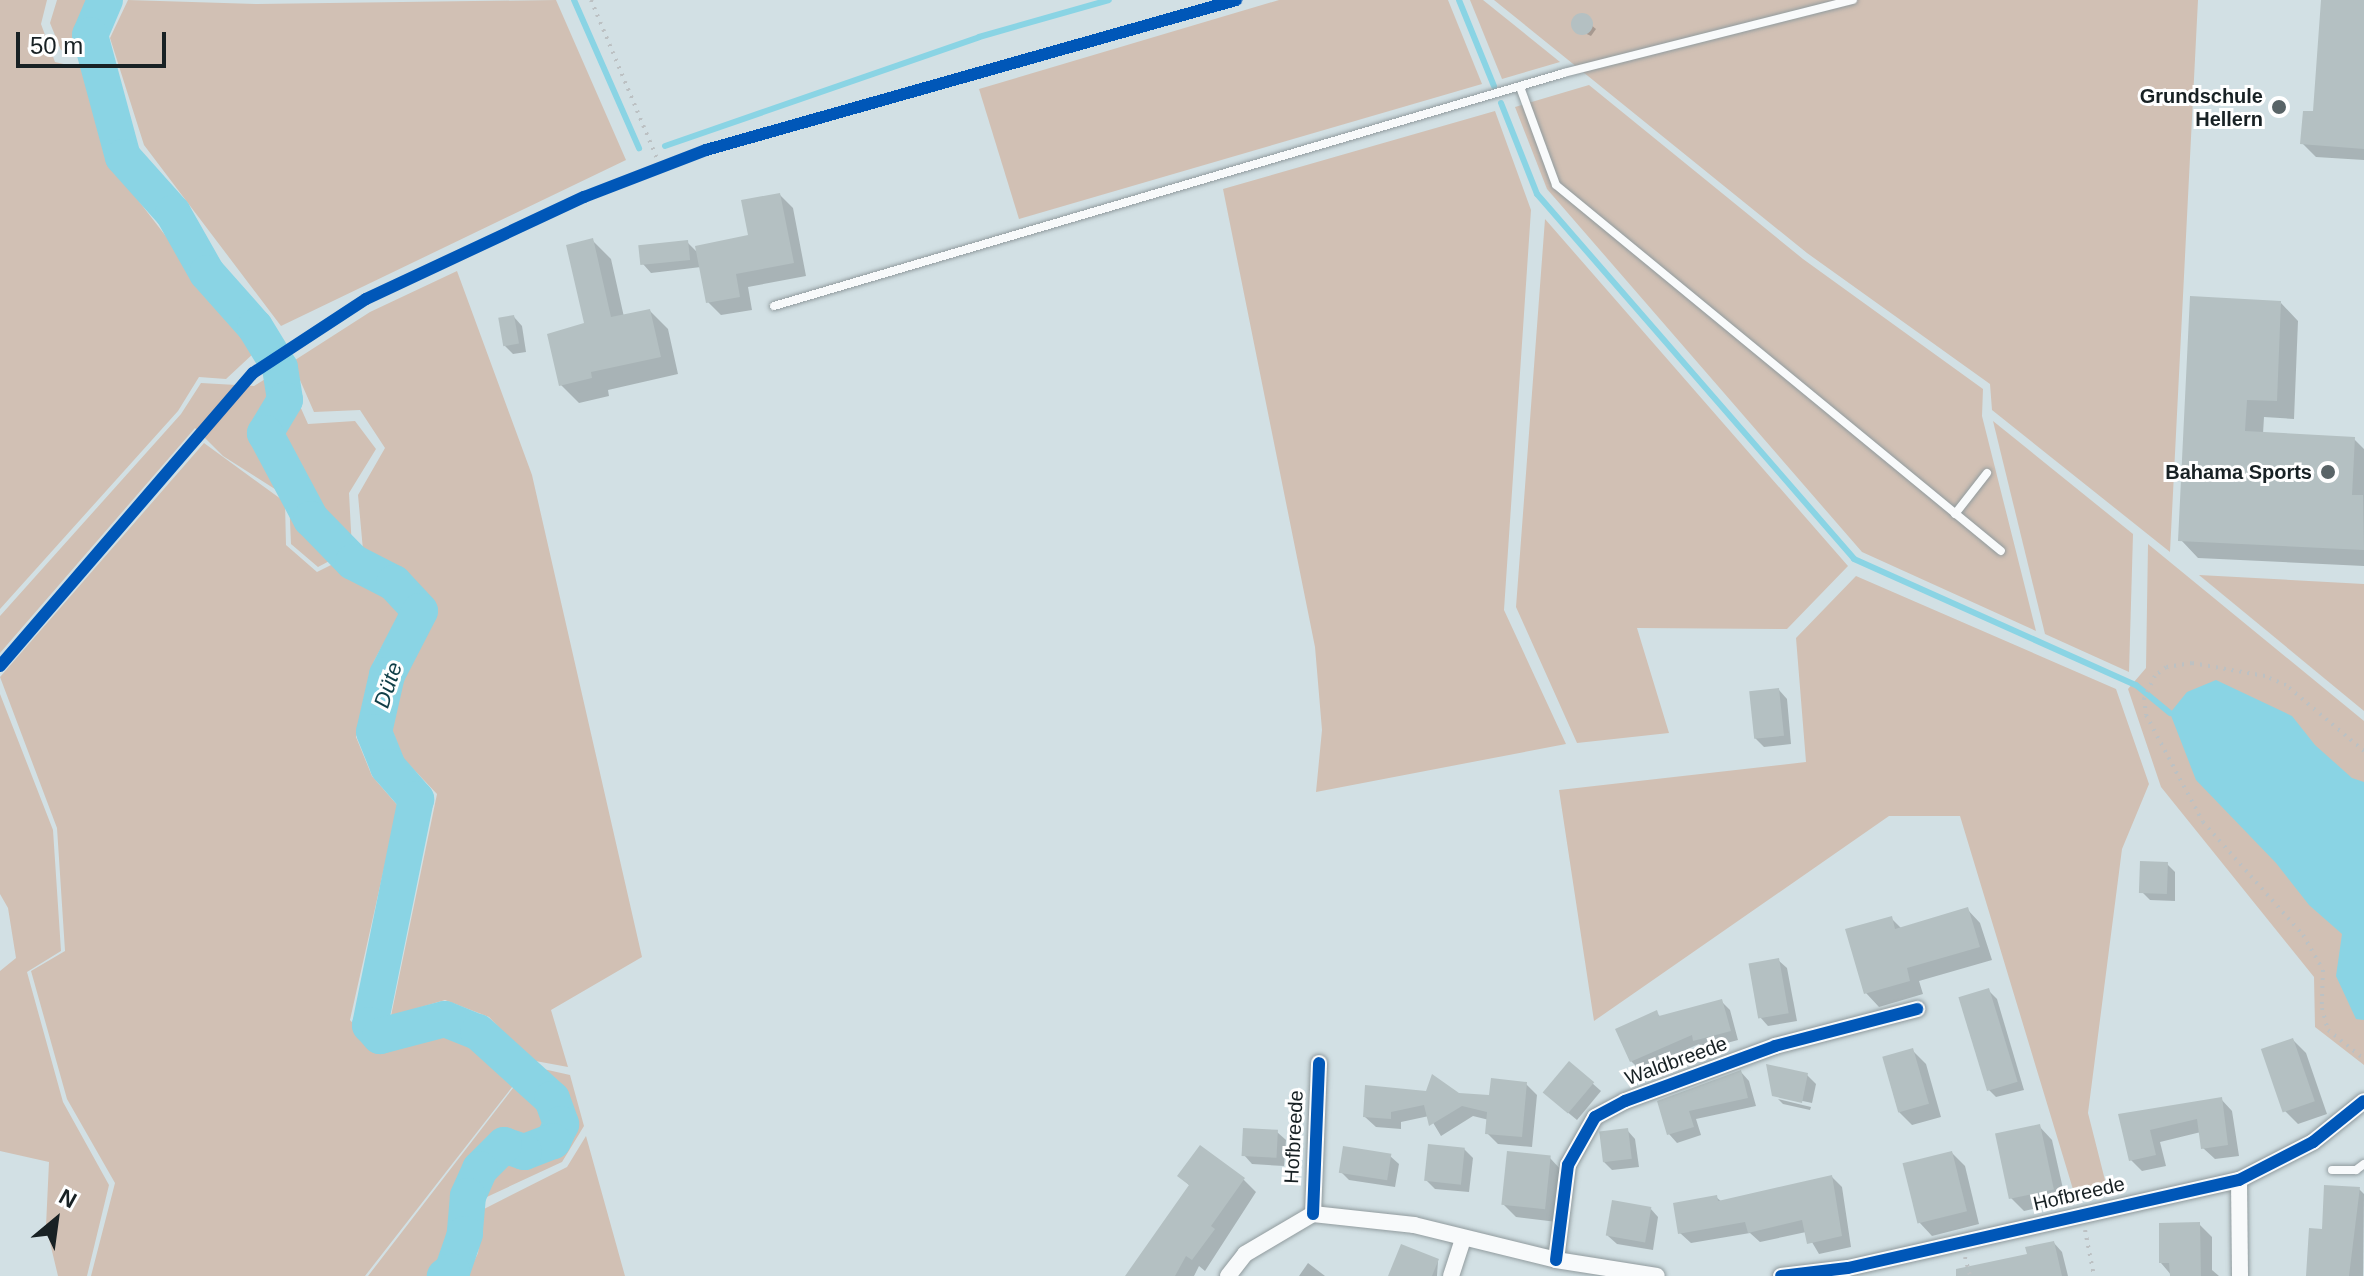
<!DOCTYPE html>
<html>
<head>
<meta charset="utf-8">
<style>
  body { margin:0 }
  #map { position:relative; width:2364px; height:1276px; overflow:hidden; background:#d2e0e4; font-family:Helvetica,sans-serif }
  div>[style] { position:absolute }
  [style*='--x'] { left:calc(var(--x)*1px); top:calc(var(--y)*1px); width:calc(var(--w)*1px); rotate:calc(var(--a)*1deg) }
  .green>* { inset:0; background:#d1c0b4 }
  .water>* { inset:0; background:#8ad4e4 }
  .shadow>* { inset:0; background:#0003 }
  .stream>* { height:6px; margin:-3px; padding:0 3px; transform-origin:3px; border-radius:3px; background:#8ad4e4 }
  .river>* { height:36px; margin:-18px; padding:0 18px; transform-origin:18px; border-radius:18px; background:#8ad4e4 }
  .building>* { inset:0; background:#b4c0c2; transform-origin:0 0 }
  .round { border-radius:50% }
  .path>* { height:4px; margin-top:-2px; transform-origin:0; background:repeating-linear-gradient(90deg,#bcc1c3 0 2px,transparent 0 8px) }
  .roads { filter:drop-shadow(0 0 2px #919b9e) drop-shadow(0 0 2px #919b9e) }
  .lane>* { height:8px; margin:-4px; padding:0 4px; transform-origin:4px; border-radius:4px; background:#f8fafb }
  .street>* { height:16px; margin:-8px; padding:0 8px; transform-origin:8px; border-radius:8px; background:#f8fafb }
  .cycleway>* { height:12px; margin:-6px; padding:0 6px; transform-origin:6px; border-radius:6px; background:#0057b8 }
  .dots>* { width:22px; height:22px; translate:-50% -50%; box-sizing:border-box; border:4px solid #fff; border-radius:50% }
  span { translate:-50% -50%; white-space:nowrap; text-align:center; line-height:1.15; -webkit-text-stroke:6px #fff; paint-order:stroke }
  .poi-label { font-size:20px; color:#182124; font-weight:700 }
  .right { translate:-100% -50%; text-align:right }
  .street-label { font-size:20px; color:#182124 }
  .water-label { font-size:22px; color:#0f3e47; font-style:italic }
  .north { position:absolute; left:16px; top:1180px; width:80px; height:80px; -webkit-text-stroke:6px #fff; paint-order:stroke; rotate:29deg; font-size:22px; font-weight:700; line-height:32px; text-align:center; color:#182124 }
  .north::after { content:''; display:block; margin:auto; width:28px; height:36px; background:#182124; clip-path:polygon(50% 0,100% 100%,50% 72%,0 100%) }
  .scale { position:absolute; left:16px; top:32px; width:150px; height:36px; box-sizing:border-box; border:4px solid #182124; border-top:0; padding-left:10px; font-size:24px; line-height:28px; white-space:nowrap; color:#182124; -webkit-text-stroke:6px #fff; paint-order:stroke }
</style>
</head>
<body>
<div id="map">
  <div class="green">
    <div style="clip-path:polygon(0 0,47px 0,41px 24px,55px 62px,81px 68px,111px 165px,255px 352px,226px 379px,199px 377px,178px 411px,0 609px)"></div>
    <div style="clip-path:polygon(57px 0,122px 0,104px 38px,112px 62px,61px 50px,50px 23px)"></div>
    <div style="clip-path:polygon(128px 0,257px 4px,556px 0,626px 160px,281px 326px,144px 145px,110px 38px)"></div>
    <div style="clip-path:polygon(1279px 0,1448px 0,1482px 84px,1019px 219px,979px 89px)"></div>
    <div style="clip-path:polygon(1470px 0,1483px 0,1560px 62px,1502px 79px)"></div>
    <div style="clip-path:polygon(1494px 0,2198px 0,2170px 552px,1992px 410px,1990px 384px,1807px 253px)"></div>
    <div style="clip-path:polygon(1589px 85px,1803px 259px,1983px 389px,1982px 416px,2036px 631px,1862px 552px,1547px 189px,1515px 107px)"></div>
    <div style="clip-path:polygon(1495px 111px,1531px 210px,1504px 610px,1566px 744px,1316px 792px,1322px 730px,1315px 647px,1223px 189px)"></div>
    <div style="clip-path:polygon(1545px 219px,1848px 566px,1787px 629px,1637px 628px,1669px 733px,1577px 743px,1516px 607px)"></div>
    <div style="clip-path:polygon(457px 271px,532px 475px,642px 957px,551px 1010px,568px 1067px,530px 1060px,489px 1017px,445px 1000px,391px 1016px,437px 794px,403px 758px,391px 727px,401px 680px,438px 610px,403px 570px,363px 550px,358px 495px,385px 448px,360px 410px,314px 412px,292px 362px,370px 312px)"></div>
    <div style="clip-path:polygon(283px 368px,308px 424px,355px 421px,376px 449px,349px 493px,352px 549px,318px 567px,291px 544px,289px 498px,223px 456px,195px 428px,0 653px,0 616px,181px 414px,201px 383px,254px 386px)"></div>
    <div style="clip-path:polygon(1993px 421px,2133px 534px,2129px 672px,2045px 634px)"></div>
    <div style="clip-path:polygon(204px 443px,285px 502px,286px 545px,317px 572px,335px 563px,387px 589px,400px 613px,374px 661px,356px 737px,372px 776px,398px 806px,350px 1020px,380px 1053px,450px 1033px,475px 1042px,516px 1082px,365px 1276px,91px 1276px,115px 1183px,67px 1099px,31px 971px,65px 951px,57px 828px,0 677px)"></div>
    <div style="clip-path:polygon(2148px 544px,2364px 721px,2364px 1065px,2315px 1027px,2314px 977px,2161px 787px,2128px 689px,2146px 668px)"></div>
    <div style="clip-path:polygon(2199px 575px,2364px 584px,2364px 711px)"></div>
    <div style="clip-path:polygon(1856px 576px,2116px 689px,2149px 784px,2122px 849px,2088px 1113px,2107px 1188px,2075px 1196px,1960px 816px,1889px 816px,1594px 1021px,1559px 790px,1806px 762px,1796px 638px)"></div>
    <div style="clip-path:polygon(0 694px,53px 830px,61px 951px,27px 972px,63px 1102px,109px 1185px,87px 1276px,58px 1276px,46px 1226px,49px 1162px,0 1151px,0 971px,16px 958px,8px 908px,0 894px)"></div>
    <div style="clip-path:polygon(530px 1066px,570px 1075px,584px 1126px,562px 1162px,476px 1202px,470px 1252px,458px 1276px,368px 1276px)"></div>
    <div style="clip-path:polygon(586px 1136px,625px 1276px,467px 1276px,478px 1253px,484px 1209px,567px 1167px)"></div>
  </div>
  <div class="water">
    <div style="clip-path:polygon(2216px 680px,2292px 716px,2315px 745px,2352px 778px,2364px 782px,2364px 1020px,2356px 1019px,2336px 976px,2342px 934px,2309px 905px,2276px 863px,2196px 780px,2170px 713px,2187px 692px)"></div>
  </div>
  <div class="shadow">
    <div style="clip-path:polygon(2323px 0,2364px 0,2364px 160px,2316px 157px,2302px 143px,2315px 114px)"></div>
    <div style="clip-path:polygon(1580px 16px,1596px 29px,1591px 36px,1574px 28px)"></div>
    <div style="clip-path:polygon(780px 195px,793px 208px,806px 276px,748px 287px,752px 310px,721px 315px,708px 302px,701px 267px,651px 273px,643px 264px,687px 242px,698px 253px,751px 237px)"></div>
    <div style="clip-path:polygon(593px 241px,611px 259px,624px 317px,650px 311px,668px 329px,678px 374px,608px 390px,609px 396px,579px 403px,561px 385px,586px 325px)"></div>
    <div style="clip-path:polygon(2281px 303px,2298px 321px,2294px 419px,2264px 417px,2263px 434px,2354px 439px,2364px 449px,2364px 566px,2198px 558px,2181px 540px)"></div>
    <div style="clip-path:polygon(514px 317px,522px 326px,526px 352px,513px 354px,505px 346px)"></div>
    <div style="clip-path:polygon(1779px 690px,1787px 699px,1791px 744px,1764px 747px,1755px 738px)"></div>
    <div style="clip-path:polygon(2167px 864px,2175px 872px,2175px 901px,2150px 900px,2142px 892px)"></div>
    <div style="clip-path:polygon(1967px 909px,1980px 923px,1992px 960px,1919px 981px,1923px 994px,1879px 1007px,1866px 993px,1891px 918px,1902px 929px)"></div>
    <div style="clip-path:polygon(1778px 960px,1787px 968px,1797px 1021px,1768px 1026px,1760px 1017px)"></div>
    <div style="clip-path:polygon(1988px 990px,1997px 999px,2024px 1090px,1996px 1097px,1988px 1089px)"></div>
    <div style="clip-path:polygon(1721px 1001px,1730px 1010px,1738px 1040px,1704px 1049px,1699px 1044px,1640px 1070px,1631px 1061px,1656px 1013px,1661px 1017px)"></div>
    <div style="clip-path:polygon(2293px 1040px,2306px 1053px,2327px 1114px,2298px 1124px,2285px 1111px)"></div>
    <div style="clip-path:polygon(1913px 1051px,1926px 1064px,1941px 1117px,1912px 1125px,1899px 1112px)"></div>
    <div style="clip-path:polygon(1741px 1072px,1749px 1081px,1756px 1106px,1696px 1119px,1701px 1135px,1677px 1143px,1669px 1134px,1659px 1102px)"></div>
    <div style="clip-path:polygon(1807px 1075px,1816px 1084px,1812px 1103px,1774px 1095px)"></div>
    <div style="clip-path:polygon(1592px 1083px,1601px 1091px,1577px 1120px,1554px 1101px)"></div>
    <div style="clip-path:polygon(1526px 1084px,1537px 1095px,1532px 1147px,1498px 1144px,1487px 1133px,1489px 1120px,1473px 1116px,1441px 1136px,1429px 1116px,1401px 1122px,1401px 1129px,1376px 1127px,1365px 1117px,1458px 1095px,1491px 1097px)"></div>
    <div style="clip-path:polygon(1778px 1099px,1811px 1107px,1810px 1110px,1783px 1104px)"></div>
    <div style="clip-path:polygon(2221px 1099px,2232px 1111px,2239px 1156px,2215px 1159px,2203px 1148px,2201px 1132px,2160px 1142px,2166px 1166px,2142px 1171px,2131px 1160px,2120px 1116px)"></div>
    <div style="clip-path:polygon(2039px 1126px,2052px 1140px,2066px 1202px,2024px 1211px,2011px 1198px)"></div>
    <div style="clip-path:polygon(1627px 1130px,1635px 1139px,1639px 1167px,1612px 1170px,1604px 1162px)"></div>
    <div style="clip-path:polygon(1277px 1132px,1286px 1140px,1284px 1166px,1252px 1164px,1244px 1155px)"></div>
    <div style="clip-path:polygon(1464px 1149px,1473px 1158px,1469px 1192px,1435px 1189px,1426px 1180px)"></div>
    <div style="clip-path:polygon(1952px 1153px,1965px 1166px,1979px 1224px,1932px 1236px,1919px 1222px)"></div>
    <div style="clip-path:polygon(1390px 1156px,1399px 1164px,1395px 1187px,1349px 1180px,1341px 1172px)"></div>
    <div style="clip-path:polygon(1550px 1158px,1563px 1172px,1557px 1222px,1516px 1217px,1503px 1204px)"></div>
    <div style="clip-path:polygon(1180px 1176px,1244px 1180px,1256px 1192px,1205px 1271px,1199px 1266px,1194px 1276px,1127px 1276px,1190px 1186px)"></div>
    <div style="clip-path:polygon(1832px 1177px,1842px 1187px,1851px 1247px,1819px 1254px,1806px 1232px,1760px 1242px,1750px 1233px,1691px 1243px,1680px 1233px,1716px 1197px,1722px 1202px)"></div>
    <div style="clip-path:polygon(2359px 1189px,2364px 1194px,2363px 1276px,2308px 1276px,2323px 1231px)"></div>
    <div style="clip-path:polygon(1650px 1208px,1658px 1217px,1653px 1250px,1617px 1244px,1608px 1236px)"></div>
    <div style="clip-path:polygon(2199px 1224px,2212px 1237px,2212px 1270px,2219px 1276px,2172px 1276px,2161px 1263px)"></div>
    <div style="clip-path:polygon(2054px 1243px,2062px 1252px,2068px 1276px,1986px 1276px)"></div>
    <div style="clip-path:polygon(1438px 1261px,1437px 1276px,1390px 1276px)"></div>
    <div style="clip-path:polygon(1308px 1263px,1325px 1276px,1299px 1276px)"></div>
  </div>
  <div class="stream">
    <div style="--x:574;--y:0;--w:162;--a:66.3"></div>
    <div style="--x:1459;--y:0;--w:93;--a:67.9"></div>
    <div style="--x:1501;--y:103;--w:98;--a:68.4"></div>
    <div style="--x:1537;--y:194;--w:483;--a:49"></div>
    <div style="--x:1854;--y:559;--w:309;--a:24.1"></div>
    <div style="--x:2136;--y:685;--w:44;--a:39.5"></div>
    <div style="--x:665;--y:146;--w:332;--a:-19.1"></div>
    <div style="--x:979;--y:37;--w:135;--a:-15.9"></div>
  </div>
  <div class="river">
    <div style="--x:105;--y:0;--w:38;--a:113"></div>
    <div style="--x:90;--y:35;--w:126;--a:74.9"></div>
    <div style="--x:123;--y:157;--w:75;--a:48.2"></div>
    <div style="--x:173;--y:213;--w:69;--a:60.5"></div>
    <div style="--x:207;--y:273;--w:72;--a:48.4"></div>
    <div style="--x:255;--y:327;--w:48;--a:58.6"></div>
    <div style="--x:280;--y:368;--w:32;--a:81"></div>
    <div style="--x:285;--y:400;--w:39;--a:121"></div>
    <div style="--x:265;--y:433;--w:98;--a:61.9"></div>
    <div style="--x:311;--y:519;--w:60;--a:45.7"></div>
    <div style="--x:353;--y:562;--w:46;--a:27.1"></div>
    <div style="--x:394;--y:583;--w:38;--a:47"></div>
    <div style="--x:420;--y:611;--w:72;--a:117.3"></div>
    <div style="--x:387;--y:675;--w:58;--a:102.8"></div>
    <div style="--x:374;--y:732;--w:38;--a:68"></div>
    <div style="--x:388;--y:767;--w:43;--a:48.8"></div>
    <div style="--x:416;--y:799;--w:231;--a:101.5"></div>
    <div style="--x:370;--y:1025;--w:15;--a:48"></div>
    <div style="--x:380;--y:1036;--w:67;--a:-14.7"></div>
    <div style="--x:445;--y:1019;--w:35;--a:22"></div>
    <div style="--x:478;--y:1032;--w:100;--a:42.2"></div>
    <div style="--x:552;--y:1099;--w:27;--a:70"></div>
    <div style="--x:561;--y:1124;--w:19;--a:115"></div>
    <div style="--x:553;--y:1141;--w:31;--a:159"></div>
    <div style="--x:524;--y:1152;--w:21;--a:-161"></div>
    <div style="--x:504;--y:1145;--w:34;--a:135"></div>
    <div style="--x:480;--y:1169;--w:30;--a:114"></div>
    <div style="--x:468;--y:1196;--w:38;--a:95"></div>
    <div style="--x:465;--y:1234;--w:39;--a:109"></div>
    <div style="--x:452;--y:1271;--w:9;--a:144"></div>
  </div>
  <div class="building">
    <div style="clip-path:polygon(2321px 0,2364px 0,2364px 149px,2300px 144px,2303px 111px,2313px 111px)"></div>
    <div class="round" style="left:1571px;top:13px;width:22px;height:22px"></div>
    <div style="clip-path:polygon(780px 193px,794px 263px,736px 274px,740px 297px,706px 303px,695px 246px,748px 235px,741px 200px)"></div>
    <div style="clip-path:polygon(593px 238px,611px 317px,650px 309px,661px 357px,591px 372px,592px 378px,559px 386px,547px 334px,584px 323px,566px 245px)"></div>
    <div style="left:688px;top:240px;width:20px;height:50px;rotate:84deg"></div>
    <div style="clip-path:polygon(2190px 296px,2281px 301px,2277px 401px,2247px 400px,2245px 431px,2355px 437px,2352px 495px,2363px 495px,2364px 550px,2178px 541px)"></div>
    <div style="left:514px;top:315px;width:29px;height:16px;rotate:80deg"></div>
    <div style="left:1779px;top:688px;width:48px;height:30px;rotate:84deg"></div>
    <div style="left:2140px;top:861px;width:28px;height:32px;rotate:2deg"></div>
    <div style="clip-path:polygon(1968px 907px,1980px 947px,1907px 968px,1910px 981px,1864px 994px,1845px 929px,1892px 916px,1895px 929px)"></div>
    <div style="left:1779px;top:958px;width:56px;height:31px;rotate:80deg"></div>
    <div style="left:1989px;top:988px;width:98px;height:32px;rotate:73deg"></div>
    <div style="clip-path:polygon(1722px 999px,1731px 1031px,1693px 1041px,1692px 1035px,1630px 1062px,1615px 1029px,1657px 1010px,1659px 1016px)"></div>
    <div style="left:2293px;top:1038px;width:67px;height:34px;rotate:71deg"></div>
    <div style="left:1913px;top:1048px;width:58px;height:32px;rotate:74deg"></div>
    <div style="left:1569px;top:1061px;width:33px;height:41px;rotate:40deg"></div>
    <div style="clip-path:polygon(1766px 1064px,1808px 1073px,1802px 1103px,1772px 1096px)"></div>
    <div style="clip-path:polygon(1741px 1070px,1748px 1098px,1689px 1111px,1694px 1127px,1667px 1135px,1657px 1101px)"></div>
    <div style="clip-path:polygon(1432px 1074px,1459px 1093px,1489px 1095px,1491px 1078px,1527px 1082px,1522px 1137px,1485px 1134px,1487px 1112px,1462px 1106px,1429px 1126px,1424px 1105px,1391px 1112px,1391px 1119px,1363px 1117px,1365px 1085px,1426px 1091px)"></div>
    <div style="clip-path:polygon(2222px 1097px,2228px 1145px,2201px 1149px,2197px 1119px,2150px 1130px,2156px 1155px,2129px 1161px,2118px 1114px)"></div>
    <div style="left:2040px;top:1124px;width:67px;height:46px;rotate:78deg"></div>
    <div style="left:1243px;top:1128px;width:35px;height:28px;rotate:3deg"></div>
    <div style="left:1628px;top:1128px;width:31px;height:29px;rotate:83deg"></div>
    <div style="left:1428px;top:1144px;width:37px;height:37px;rotate:6deg"></div>
    <div style="clip-path:polygon(1200px 1145px,1245px 1178px,1211px 1226px,1215px 1229px,1192px 1260px,1186px 1256px,1175px 1276px,1125px 1276px,1189px 1185px,1177px 1176px)"></div>
    <div style="left:1343px;top:1146px;width:49px;height:27px;rotate:9deg"></div>
    <div style="left:1507px;top:1151px;width:44px;height:54px;rotate:6deg"></div>
    <div style="left:1952px;top:1151px;width:62px;height:51px;rotate:76deg"></div>
    <div style="clip-path:polygon(1832px 1175px,1842px 1236px,1807px 1244px,1802px 1220px,1748px 1233px,1745px 1222px,1678px 1234px,1673px 1203px,1717px 1195px,1718px 1201px)"></div>
    <div style="clip-path:polygon(2324px 1185px,2360px 1187px,2349px 1276px,2306px 1276px,2309px 1228px,2322px 1229px)"></div>
    <div style="left:1612px;top:1200px;width:40px;height:36px;rotate:10deg"></div>
    <div style="clip-path:polygon(2200px 1222px,2201px 1276px,2170px 1276px,2169px 1263px,2159px 1263px,2159px 1223px)"></div>
    <div style="clip-path:polygon(2054px 1241px,2062px 1276px,1956px 1276px,1956px 1269px,2027px 1254px,2025px 1247px)"></div>
    <div style="clip-path:polygon(1401px 1244px,1439px 1259px,1432px 1276px,1388px 1276px)"></div>
  </div>
  <div class="path">
    <div style="--x:591;--y:0;--w:182;--a:67.4"></div>
    <div style="--x:2364;--y:751;--w:102;--a:-139.8"></div>
    <div style="--x:2286;--y:685;--w:23;--a:-157"></div>
    <div style="--x:2265;--y:676;--w:74;--a:-169.9"></div>
    <div style="--x:2192;--y:663;--w:26;--a:171"></div>
    <div style="--x:2166;--y:667;--w:14;--a:141"></div>
    <div style="--x:2155;--y:676;--w:25;--a:117"></div>
    <div style="--x:2144;--y:698;--w:17;--a:83"></div>
    <div style="--x:2146;--y:715;--w:121;--a:62"></div>
    <div style="--x:2203;--y:822;--w:151;--a:48.5"></div>
    <div style="--x:2303;--y:935;--w:40;--a:60.3"></div>
    <div style="--x:2323;--y:970;--w:38;--a:92"></div>
    <div style="--x:2322;--y:1008;--w:23;--a:75"></div>
    <div style="--x:2328;--y:1030;--w:46;--a:38.9"></div>
    <div style="--x:2085;--y:1230;--w:47;--a:78.9"></div>
    <div style="--x:1965;--y:1257;--w:20;--a:75"></div>
  </div>
  <div class="roads">
    <div class="lane">
      <div style="--x:1520;--y:87;--w:104;--a:69.8"></div>
      <div style="--x:1556;--y:185;--w:576;--a:39.44"></div>
      <div style="--x:774;--y:306;--w:824;--a:-16.43"></div>
      <div style="--x:1564;--y:73;--w:298;--a:-14.2"></div>
      <div style="--x:1955;--y:514;--w:52;--a:-52"></div>
      <div style="--x:2332;--y:1170;--w:24;--a:0"></div>
      <div style="--x:2356;--y:1170;--w:10;--a:-37"></div>
    </div>
    <div class="street">
      <div style="--x:2239;--y:1180;--w:96;--a:89.4"></div>
      <div style="--x:1313;--y:1214;--w:151;--a:-87.7"></div>
      <div style="--x:1556;--y:1260;--w:96;--a:-82.8"></div>
      <div style="--x:1568;--y:1165;--w:55;--a:-60.6"></div>
      <div style="--x:1595;--y:1117;--w:34;--a:-28"></div>
      <div style="--x:1625;--y:1101;--w:160;--a:-20.1"></div>
      <div style="--x:1775;--y:1046;--w:147;--a:-14.6"></div>
      <div style="--x:1228;--y:1276;--w:28;--a:-52"></div>
      <div style="--x:1245;--y:1254;--w:79;--a:-30.5"></div>
      <div style="--x:1313;--y:1214;--w:102;--a:6.2"></div>
      <div style="--x:1414;--y:1225;--w:146;--a:13.8"></div>
      <div style="--x:1556;--y:1260;--w:102;--a:9"></div>
      <div style="--x:1451;--y:1276;--w:40;--a:-72"></div>
      <div style="--x:1781;--y:1276;--w:67;--a:-6.8"></div>
      <div style="--x:1848;--y:1268;--w:401;--a:-12.7"></div>
      <div style="--x:2239;--y:1180;--w:83;--a:-27.2"></div>
      <div style="--x:2313;--y:1142;--w:65;--a:-38.8"></div>
    </div>
  </div>
  <div class="cycleway">
    <div style="--x:0;--y:666;--w:387;--a:-49.2"></div>
    <div style="--x:253;--y:373;--w:135;--a:-33.2"></div>
    <div style="--x:366;--y:299;--w:241;--a:-25.1"></div>
    <div style="--x:584;--y:197;--w:131;--a:-21.1"></div>
    <div style="--x:706;--y:150;--w:551;--a:-15.8"></div>
    <div style="--x:1313;--y:1214;--w:151;--a:-87.7"></div>
    <div style="--x:1556;--y:1260;--w:96;--a:-82.8"></div>
    <div style="--x:1568;--y:1165;--w:55;--a:-60.6"></div>
    <div style="--x:1595;--y:1117;--w:34;--a:-28"></div>
    <div style="--x:1625;--y:1101;--w:160;--a:-20.1"></div>
    <div style="--x:1775;--y:1046;--w:147;--a:-14.6"></div>
    <div style="--x:1781;--y:1276;--w:67;--a:-6.8"></div>
    <div style="--x:1848;--y:1268;--w:401;--a:-12.7"></div>
    <div style="--x:2239;--y:1180;--w:83;--a:-27.2"></div>
    <div style="--x:2313;--y:1142;--w:65;--a:-38.8"></div>
  </div>
  <div class="dots">
    <div style="left:2279px;top:107px;background:#596467"></div>
    <div style="left:2328px;top:472px;background:#596467"></div>
  </div>
  <div class="poi-label">
    <span class="right" style="left:2263px;top:108px">Grundschule<br>Hellern</span>
    <span class="right" style="left:2312px;top:472px">Bahama Sports</span>
  </div>
  <div class="street-label">
    <span style="left:1676px;top:1061px;rotate:-20deg">Waldbreede</span>
    <span style="left:1294px;top:1137px;rotate:-87deg">Hofbreede</span>
    <span style="left:2079px;top:1194px;rotate:-13deg">Hofbreede</span>
  </div>
  <div class="water-label">
    <span style="left:388px;top:685px;rotate:-72deg">Düte</span>
  </div>
  <div class="north">N</div>
  <div class="scale">50 m</div>
</div>
</body>
</html>
